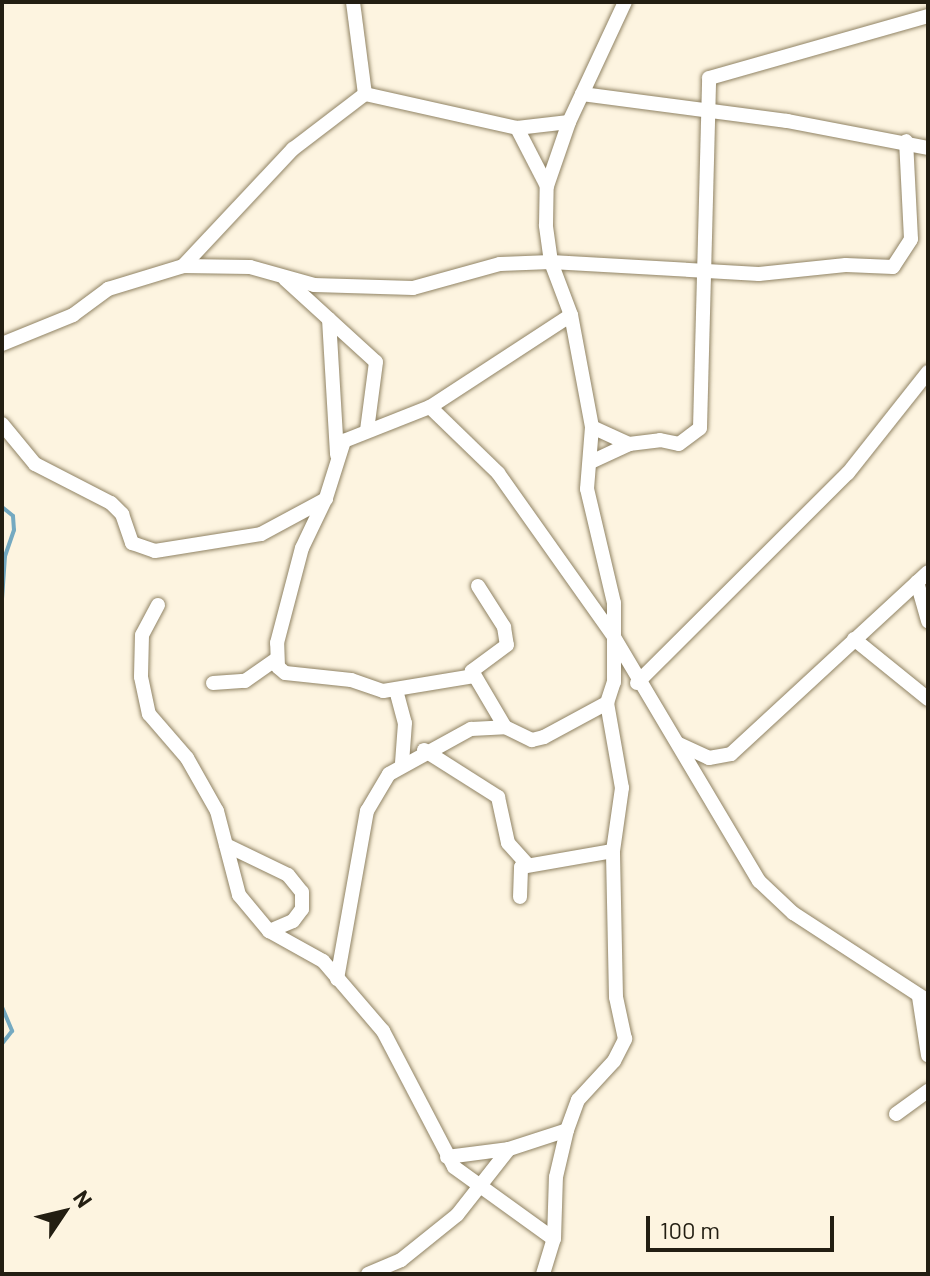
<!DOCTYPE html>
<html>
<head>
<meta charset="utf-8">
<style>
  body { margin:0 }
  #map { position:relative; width:930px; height:1276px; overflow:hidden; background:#fdf4e0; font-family:Barlow,sans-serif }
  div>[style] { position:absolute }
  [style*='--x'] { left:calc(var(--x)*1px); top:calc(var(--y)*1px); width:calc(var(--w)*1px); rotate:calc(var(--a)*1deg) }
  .stream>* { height:4px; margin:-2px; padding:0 2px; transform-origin:2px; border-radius:2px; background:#74a9c1 }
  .roads { filter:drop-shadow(0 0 2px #908364) drop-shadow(0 0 2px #908364) }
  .minor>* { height:14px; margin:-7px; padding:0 7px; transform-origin:7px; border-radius:7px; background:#fff }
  span { translate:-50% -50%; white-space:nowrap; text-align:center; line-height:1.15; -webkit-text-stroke:7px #fdf4e0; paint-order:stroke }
  .frame { position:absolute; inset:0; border:4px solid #231e12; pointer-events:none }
  .north { position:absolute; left:24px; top:1172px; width:80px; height:80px; -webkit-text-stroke:6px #fdf4e0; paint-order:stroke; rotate:55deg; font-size:22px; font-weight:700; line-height:32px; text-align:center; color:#231e12 }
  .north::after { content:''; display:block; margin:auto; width:28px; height:36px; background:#231e12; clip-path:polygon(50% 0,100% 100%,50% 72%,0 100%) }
  .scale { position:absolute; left:646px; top:1216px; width:188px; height:36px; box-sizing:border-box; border:4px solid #231e12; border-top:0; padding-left:10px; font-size:24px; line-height:28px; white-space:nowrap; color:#231e12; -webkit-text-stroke:6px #fdf4e0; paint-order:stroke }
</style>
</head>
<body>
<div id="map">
  <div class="stream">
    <div style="--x:2;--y:507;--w:14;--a:39"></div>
    <div style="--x:13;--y:516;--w:14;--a:86"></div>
    <div style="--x:14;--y:530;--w:28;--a:109"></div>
    <div style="--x:5;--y:556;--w:43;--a:94"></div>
    <div style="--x:2;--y:1007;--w:26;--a:67"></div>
    <div style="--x:12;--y:1031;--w:16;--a:128"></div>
  </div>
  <div class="roads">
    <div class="minor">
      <div style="--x:353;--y:2;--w:93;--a:82.6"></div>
      <div style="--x:365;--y:94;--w:156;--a:12.6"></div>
      <div style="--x:517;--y:128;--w:52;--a:-6.6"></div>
      <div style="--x:582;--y:94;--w:207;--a:7.5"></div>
      <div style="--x:787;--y:121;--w:144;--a:10.8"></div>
      <div style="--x:517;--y:128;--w:65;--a:62.7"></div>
      <div style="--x:183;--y:266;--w:67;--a:0.9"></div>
      <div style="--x:250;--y:267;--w:66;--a:15.7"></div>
      <div style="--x:314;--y:285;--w:99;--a:1.7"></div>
      <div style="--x:413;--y:288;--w:90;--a:-15.4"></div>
      <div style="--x:500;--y:264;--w:51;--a:-2.2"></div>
      <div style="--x:551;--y:262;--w:208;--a:3.3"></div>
      <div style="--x:759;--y:274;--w:87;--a:-5.9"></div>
      <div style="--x:846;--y:265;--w:47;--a:2.4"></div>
      <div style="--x:893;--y:267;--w:33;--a:-57"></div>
      <div style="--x:911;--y:239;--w:98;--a:-92.9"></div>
      <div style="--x:285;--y:279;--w:123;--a:42.4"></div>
      <div style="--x:376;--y:362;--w:69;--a:97.5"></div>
      <div style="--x:329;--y:319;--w:136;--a:86.6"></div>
      <div style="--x:2;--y:344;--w:77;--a:-22.2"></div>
      <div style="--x:73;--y:315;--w:44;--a:-36.6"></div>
      <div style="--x:108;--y:289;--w:78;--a:-17"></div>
      <div style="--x:183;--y:266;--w:161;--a:-46.8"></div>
      <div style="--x:293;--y:149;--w:91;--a:-37.4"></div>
      <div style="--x:430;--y:407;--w:95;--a:44.1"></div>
      <div style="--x:498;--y:473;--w:201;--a:54.7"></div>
      <div style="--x:614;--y:637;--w:284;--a:59.3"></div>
      <div style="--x:759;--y:881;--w:47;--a:43.3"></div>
      <div style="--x:793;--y:913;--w:161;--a:33.1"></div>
      <div style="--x:2;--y:424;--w:52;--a:50.5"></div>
      <div style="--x:35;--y:464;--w:85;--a:27.2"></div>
      <div style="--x:111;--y:503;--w:16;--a:45"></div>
      <div style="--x:122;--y:514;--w:31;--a:71"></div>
      <div style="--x:132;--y:543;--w:24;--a:19"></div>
      <div style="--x:155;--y:551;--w:107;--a:-9.1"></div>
      <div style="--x:261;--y:534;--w:74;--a:-28.3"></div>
      <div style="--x:592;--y:427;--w:41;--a:24.7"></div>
      <div style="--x:593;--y:461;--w:40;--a:-25"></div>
      <div style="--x:629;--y:444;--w:31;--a:-7"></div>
      <div style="--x:660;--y:440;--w:19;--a:12"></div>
      <div style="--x:679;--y:444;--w:26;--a:-37"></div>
      <div style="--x:700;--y:428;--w:350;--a:-88.5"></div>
      <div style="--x:709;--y:78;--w:228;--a:-15.8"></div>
      <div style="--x:917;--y:582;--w:41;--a:74.2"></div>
      <div style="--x:478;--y:586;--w:49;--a:57.6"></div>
      <div style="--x:504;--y:627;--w:18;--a:81"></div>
      <div style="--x:507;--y:645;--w:44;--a:143.4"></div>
      <div style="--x:472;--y:671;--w:65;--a:59.5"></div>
      <div style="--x:158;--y:605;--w:34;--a:118"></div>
      <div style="--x:142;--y:635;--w:42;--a:91.4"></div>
      <div style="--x:141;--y:677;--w:38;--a:78"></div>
      <div style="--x:149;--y:714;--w:58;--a:49.2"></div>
      <div style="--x:187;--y:758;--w:61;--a:60.5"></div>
      <div style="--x:217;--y:811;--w:87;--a:75.3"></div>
      <div style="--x:239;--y:895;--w:47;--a:50.2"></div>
      <div style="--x:269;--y:931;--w:62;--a:29.1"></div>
      <div style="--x:323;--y:961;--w:92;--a:49.4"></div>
      <div style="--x:383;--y:1031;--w:153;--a:62.4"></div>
      <div style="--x:454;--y:1167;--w:123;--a:35.8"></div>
      <div style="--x:854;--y:639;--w:95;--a:39"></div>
      <div style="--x:474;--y:676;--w:92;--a:170.6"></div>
      <div style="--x:383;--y:691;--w:34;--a:-161"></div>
      <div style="--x:351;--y:680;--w:66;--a:-173.9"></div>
      <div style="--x:285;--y:673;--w:9;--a:-139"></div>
      <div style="--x:278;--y:667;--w:24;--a:-92"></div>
      <div style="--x:277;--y:643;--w:98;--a:-75.3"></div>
      <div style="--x:302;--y:548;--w:55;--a:-64.4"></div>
      <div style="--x:326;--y:498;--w:60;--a:-72.5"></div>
      <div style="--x:344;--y:441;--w:92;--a:-21.6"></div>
      <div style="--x:430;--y:407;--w:168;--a:-33.1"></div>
      <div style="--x:213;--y:683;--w:32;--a:-4"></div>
      <div style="--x:245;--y:681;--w:39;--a:-35"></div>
      <div style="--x:637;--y:683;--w:298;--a:-44.9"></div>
      <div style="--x:848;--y:473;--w:129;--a:-51.6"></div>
      <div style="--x:396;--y:690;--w:34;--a:75"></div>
      <div style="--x:405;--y:723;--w:40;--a:94.3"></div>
      <div style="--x:679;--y:744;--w:33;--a:25"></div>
      <div style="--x:709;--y:758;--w:22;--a:-10"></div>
      <div style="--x:731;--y:754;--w:268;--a:-42.7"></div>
      <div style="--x:424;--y:750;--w:88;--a:32.4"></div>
      <div style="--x:498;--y:797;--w:47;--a:77.7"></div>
      <div style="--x:508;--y:843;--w:30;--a:48"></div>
      <div style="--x:226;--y:845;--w:69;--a:25.8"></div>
      <div style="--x:288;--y:875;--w:22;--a:51"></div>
      <div style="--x:302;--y:892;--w:17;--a:90"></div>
      <div style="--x:302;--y:909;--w:15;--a:127"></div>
      <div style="--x:293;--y:921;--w:26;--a:157"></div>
      <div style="--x:520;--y:897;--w:30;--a:-88"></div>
      <div style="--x:521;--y:867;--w:93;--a:-9.9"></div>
      <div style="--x:337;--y:979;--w:171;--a:-79.9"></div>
      <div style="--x:367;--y:811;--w:43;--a:-59.3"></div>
      <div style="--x:389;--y:774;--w:94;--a:-28.8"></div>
      <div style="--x:471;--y:729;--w:34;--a:-3"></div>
      <div style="--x:505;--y:727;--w:30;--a:26"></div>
      <div style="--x:532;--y:740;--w:12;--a:-14"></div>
      <div style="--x:544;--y:737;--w:72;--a:-28.4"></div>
      <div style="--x:607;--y:703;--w:22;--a:-72"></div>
      <div style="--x:614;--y:682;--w:79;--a:-90"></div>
      <div style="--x:614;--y:603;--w:117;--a:-103.3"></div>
      <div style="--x:587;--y:489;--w:62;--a:-85.4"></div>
      <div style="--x:592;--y:427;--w:114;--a:-100.6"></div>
      <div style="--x:571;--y:315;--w:57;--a:-110.7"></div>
      <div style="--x:551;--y:262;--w:37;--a:-98"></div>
      <div style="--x:546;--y:225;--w:39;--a:-89"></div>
      <div style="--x:547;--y:186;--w:68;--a:-71"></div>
      <div style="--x:569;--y:122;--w:132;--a:-65"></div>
      <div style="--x:919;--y:997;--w:59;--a:81.2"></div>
      <div style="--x:896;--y:1114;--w:39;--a:-36"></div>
      <div style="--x:447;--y:1157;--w:63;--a:-7.4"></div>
      <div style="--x:509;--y:1149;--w:61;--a:-18.1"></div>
      <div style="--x:368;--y:1274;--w:36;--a:-23"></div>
      <div style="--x:401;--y:1260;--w:72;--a:-38.8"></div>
      <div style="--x:457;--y:1215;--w:84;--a:-51.8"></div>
      <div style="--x:543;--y:1274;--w:37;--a:-73"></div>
      <div style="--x:554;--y:1239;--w:62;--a:-88.2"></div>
      <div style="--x:556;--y:1177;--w:48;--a:-76.8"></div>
      <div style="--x:567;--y:1130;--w:32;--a:-70"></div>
      <div style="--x:578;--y:1100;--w:53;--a:-47.3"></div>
      <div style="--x:614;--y:1061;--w:25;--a:-63"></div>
      <div style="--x:625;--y:1039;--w:43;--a:-102.1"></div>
      <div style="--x:616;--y:997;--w:146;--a:-91.2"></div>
      <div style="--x:613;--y:851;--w:64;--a:-81.9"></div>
      <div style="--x:622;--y:788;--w:86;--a:-100"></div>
    </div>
  </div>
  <div class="frame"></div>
  <div class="north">N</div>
  <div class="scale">100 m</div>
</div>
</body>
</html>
